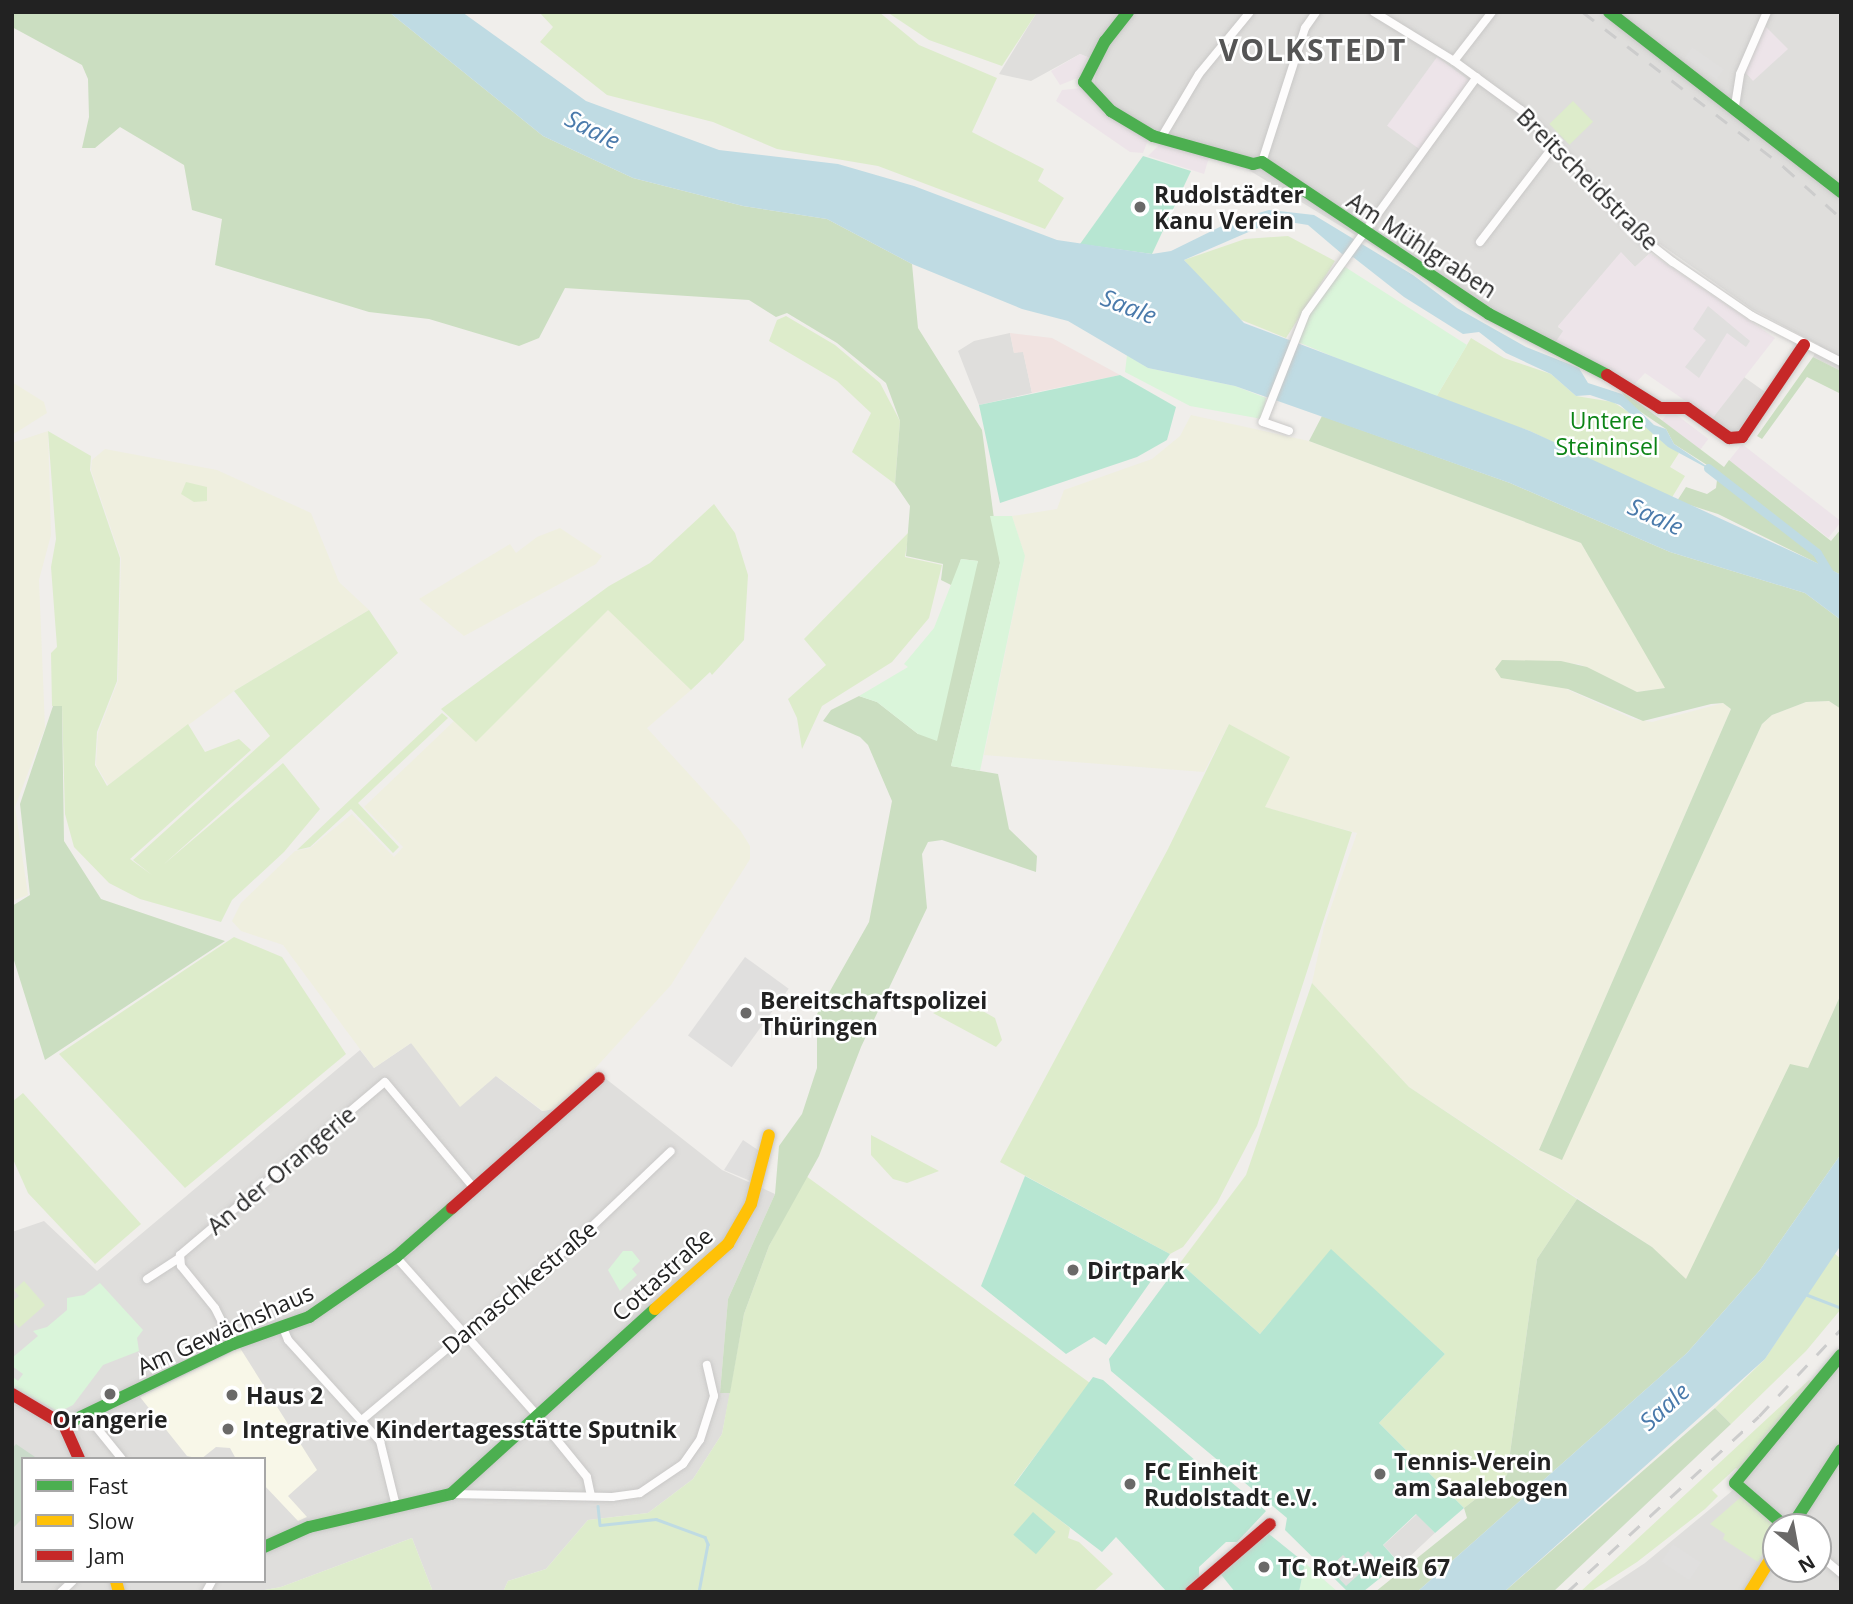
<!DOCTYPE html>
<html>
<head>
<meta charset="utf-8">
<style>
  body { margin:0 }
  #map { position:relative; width:1853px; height:1604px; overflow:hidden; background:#f0eeeb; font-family:"Open Sans",sans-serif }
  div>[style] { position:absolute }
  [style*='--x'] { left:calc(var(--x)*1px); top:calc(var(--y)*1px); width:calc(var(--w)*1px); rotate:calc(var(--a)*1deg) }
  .residential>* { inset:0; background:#dfdedc; transform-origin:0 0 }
  .commercial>* { inset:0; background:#f1e3e1 }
  .industrial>* { inset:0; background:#ede4e9; transform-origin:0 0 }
  .education>* { inset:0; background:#f8f7e8 }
  .farmland>* { inset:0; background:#efefdf }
  .grass>* { inset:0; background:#ddeccb; transform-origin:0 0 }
  .forest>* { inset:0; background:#cbdec1 }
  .cemetery>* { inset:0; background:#cadbca }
  .park>* { inset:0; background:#daf5da }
  .pitch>* { inset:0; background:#b7e6d2; transform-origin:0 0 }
  .parking>* { inset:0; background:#e0dfde; transform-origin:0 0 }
  .water>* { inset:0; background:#bfdbe3 }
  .stream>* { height:2.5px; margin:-1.25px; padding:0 1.25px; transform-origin:1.25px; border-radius:1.25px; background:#bfdbe3 }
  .canal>* { height:9px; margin:-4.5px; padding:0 4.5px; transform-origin:4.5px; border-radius:4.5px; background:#bfdbe3 }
  .roads { filter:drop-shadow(0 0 2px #c9c8c7) drop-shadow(0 0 2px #c9c8c7) }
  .street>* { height:8px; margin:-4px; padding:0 4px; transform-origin:4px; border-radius:4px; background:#fdfcfc }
  .fast>* { height:12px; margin:-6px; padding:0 6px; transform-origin:6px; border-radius:6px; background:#4caf50 }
  .slow>* { height:12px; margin:-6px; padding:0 6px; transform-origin:6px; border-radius:6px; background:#ffc107 }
  .jam>* { height:12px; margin:-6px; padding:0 6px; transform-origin:6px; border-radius:6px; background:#c62828 }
  .rail>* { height:2.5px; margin-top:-1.25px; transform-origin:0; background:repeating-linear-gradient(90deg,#ccc 0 14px,transparent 0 28px) }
  .dots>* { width:19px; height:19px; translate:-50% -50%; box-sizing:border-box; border:4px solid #fff; border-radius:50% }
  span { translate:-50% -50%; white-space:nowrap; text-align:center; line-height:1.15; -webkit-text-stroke:5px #fff; paint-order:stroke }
  .street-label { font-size:23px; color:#222 }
  .poi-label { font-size:23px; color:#222; font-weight:700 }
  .left { translate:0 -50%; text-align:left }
  .park-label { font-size:23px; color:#0c8416 }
  .water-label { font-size:24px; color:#4a7aab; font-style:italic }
  .district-label { font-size:30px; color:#555; font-weight:700; letter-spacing:2px }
  .frame { position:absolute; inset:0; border:14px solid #222; pointer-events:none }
  .legend { position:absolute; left:21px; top:1457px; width:245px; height:126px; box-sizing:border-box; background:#fff; border:2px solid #a7a7a7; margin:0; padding:9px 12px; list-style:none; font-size:21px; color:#222 }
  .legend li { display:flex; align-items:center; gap:14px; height:35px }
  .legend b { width:35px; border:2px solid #a7a7a7 }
  .north { position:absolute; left:1762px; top:1513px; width:70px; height:70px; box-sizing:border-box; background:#fff; border:2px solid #a7a7a7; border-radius:50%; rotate:149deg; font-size:19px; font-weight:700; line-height:28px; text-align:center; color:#222 }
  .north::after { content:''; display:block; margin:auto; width:24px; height:32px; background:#6a6968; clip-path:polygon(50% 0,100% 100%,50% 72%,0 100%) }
</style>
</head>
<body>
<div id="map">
  <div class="residential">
    <div style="clip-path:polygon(1037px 12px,1841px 12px,1841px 371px,1813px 357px,1819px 345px,1752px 309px,1660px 244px,1635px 267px,1621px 253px,1558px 327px,1564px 331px,1555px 343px,1375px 247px,1216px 150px,1137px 125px,1094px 88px,1097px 61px,1080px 54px,1031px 81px,999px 74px)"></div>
    <div style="clip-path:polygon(1010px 333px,1014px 353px,1023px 351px,1032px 393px,979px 405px,958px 351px,974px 341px)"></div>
    <div style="clip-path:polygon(1744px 377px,1768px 394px,1745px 427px,1733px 434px,1711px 418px)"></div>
    <div style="clip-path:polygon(evenodd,411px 1043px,496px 1076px,542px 1111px,559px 1108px,596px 1071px,722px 1170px,775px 1194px,728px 1299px,720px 1393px,730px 1393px,722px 1434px,693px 1479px,648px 1513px,588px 1520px,546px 1569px,508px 1581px,503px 1592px,433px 1592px,412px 1538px,281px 1587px,254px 1592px,12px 1592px,12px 1232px,44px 1221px,97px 1271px,360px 1050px,374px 1068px,411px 1043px,23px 1459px,264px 1459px,264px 1581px,23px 1581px,23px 1459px)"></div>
    <div style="clip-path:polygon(evenodd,1841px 1358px,1841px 1592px,1601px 1592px,1645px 1563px,1744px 1481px,1841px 1358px,1776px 1527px,1818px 1527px,1818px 1569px,1776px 1569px,1776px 1527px)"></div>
    <div style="left:1417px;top:1514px;width:26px;height:46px;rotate:47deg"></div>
  </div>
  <div class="commercial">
    <div style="clip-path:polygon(1010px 333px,1052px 338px,1120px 375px,1032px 393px,1023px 352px,1014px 353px)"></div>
  </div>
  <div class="industrial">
    <div style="clip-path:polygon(1765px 26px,1788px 49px,1753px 81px,1745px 72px)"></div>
    <div style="clip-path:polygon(1080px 54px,1088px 57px,1080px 77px,1060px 85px,1051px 71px)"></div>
    <div style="left:1437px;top:57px;width:41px;height:85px;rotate:36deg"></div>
    <div style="clip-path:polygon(1082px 88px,1148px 140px,1143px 153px,1130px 152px,1056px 101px,1062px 90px)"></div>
    <div style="clip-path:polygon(1162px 142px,1210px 154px,1204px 174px,1148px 156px)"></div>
    <div style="clip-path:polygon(1621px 252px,1635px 267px,1650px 253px,1775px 338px,1712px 419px,1645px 373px,1632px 387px,1555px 343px,1563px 331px,1558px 326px)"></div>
    <div style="left:1670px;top:410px;width:48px;height:14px;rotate:37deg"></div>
    <div style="left:1742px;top:444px;width:126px;height:21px;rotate:38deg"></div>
  </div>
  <div class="education">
    <div style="clip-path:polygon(240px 1348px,317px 1470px,288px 1496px,307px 1517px,298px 1521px,264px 1485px,264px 1459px,236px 1459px,230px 1448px,216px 1447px,201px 1459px,187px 1456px,140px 1397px)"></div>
  </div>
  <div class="farmland">
    <div style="clip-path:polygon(12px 382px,44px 402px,47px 413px,12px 435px)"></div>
    <div style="clip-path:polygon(1191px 415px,1309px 441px,1581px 543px,1666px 688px,1637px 692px,1579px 664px,1502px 660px,1633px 719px,1652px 722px,1723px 703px,1731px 709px,1539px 1150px,1562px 1159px,1762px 724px,1772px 715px,1806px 702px,1829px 701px,1841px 709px,1841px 994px,1808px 1068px,1790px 1065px,1686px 1280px,1652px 1247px,1409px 1087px,1312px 983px,1324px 927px,1357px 833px,1264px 807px,1289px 757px,1229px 724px,1204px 772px,984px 755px,1025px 557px,1012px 516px,1057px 509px,1064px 490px,1152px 459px,1180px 436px)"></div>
    <div style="clip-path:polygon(48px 431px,51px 535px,39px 580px,45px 728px,15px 807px,28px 895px,12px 901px,12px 443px)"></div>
    <div style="clip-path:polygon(105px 449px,217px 470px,311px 513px,339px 582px,369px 610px,234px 691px,108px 785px,96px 765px,98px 733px,118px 681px,121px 558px,91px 470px,92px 460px)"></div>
    <div style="clip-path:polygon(560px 528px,602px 556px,596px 564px,464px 636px,419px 599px,510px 544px,516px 553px,537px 537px)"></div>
    <div style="clip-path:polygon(608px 609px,691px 690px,647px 728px,740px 830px,750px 846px,750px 859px,671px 985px,559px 1108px,543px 1111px,496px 1076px,460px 1107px,411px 1043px,374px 1068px,283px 945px,241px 931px,232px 921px,241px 903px,295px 851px,310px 848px,352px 814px,394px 857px,403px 847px,364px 807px,454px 721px,476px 741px)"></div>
  </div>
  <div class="grass">
    <div style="clip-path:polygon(539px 12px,879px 12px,919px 45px,997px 78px,972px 132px,1044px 169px,1038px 181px,1064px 198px,1045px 229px,878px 166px,777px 149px,713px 122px,607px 95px,540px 42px,553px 27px)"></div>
    <div style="clip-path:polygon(887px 12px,1037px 12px,1002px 66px,929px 40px)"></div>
    <div style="left:1573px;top:101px;width:29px;height:33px;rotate:46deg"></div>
    <div style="clip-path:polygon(1288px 236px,1335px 261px,1286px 338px,1234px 317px,1184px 260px,1245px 239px)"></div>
    <div style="clip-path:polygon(786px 316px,835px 345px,880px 383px,900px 421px,895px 484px,852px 452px,871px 413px,837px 381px,769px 341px,777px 320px)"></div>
    <div style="clip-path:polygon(1471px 338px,1504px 358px,1551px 374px,1576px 396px,1613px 402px,1641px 420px,1679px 453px,1670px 467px,1685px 476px,1671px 499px,1530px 431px,1435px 399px)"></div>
    <div style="clip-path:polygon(48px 431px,91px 456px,90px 470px,120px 558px,117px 681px,97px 732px,95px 765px,107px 786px,188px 724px,205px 752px,239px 739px,251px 750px,130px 859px,152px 875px,133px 860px,270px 736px,234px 691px,369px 610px,398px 653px,163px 865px,283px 763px,320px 809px,284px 852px,232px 900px,221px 922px,140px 899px,109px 883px,74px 847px,65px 814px,62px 706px,52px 706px,51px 653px,57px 647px,51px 567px,56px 539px)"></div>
    <div style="clip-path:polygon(186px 482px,207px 487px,207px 501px,194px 502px,181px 494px)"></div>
    <div style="clip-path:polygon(714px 504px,735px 533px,748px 575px,744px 640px,712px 675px,710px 672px,691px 690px,608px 610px,476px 742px,441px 709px,609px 586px,650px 563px)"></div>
    <div style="clip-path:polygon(909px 532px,905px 557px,942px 565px,929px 618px,892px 662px,822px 706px,802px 749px,797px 718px,788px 699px,826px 665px,804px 639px)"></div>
    <div style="clip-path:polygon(442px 713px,448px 718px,358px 803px,399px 847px,393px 853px,351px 809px,310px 847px,297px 850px)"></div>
    <div style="clip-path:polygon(1229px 724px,1290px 757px,1265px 807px,1352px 832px,1257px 1126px,1217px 1203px,1183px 1247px,1170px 1254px,1000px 1162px,1168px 849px)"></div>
    <div style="clip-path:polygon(234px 937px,282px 957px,346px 1054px,185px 1188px,59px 1054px)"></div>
    <div style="clip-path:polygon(1312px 983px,1409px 1087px,1577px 1199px,1537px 1259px,1507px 1475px,1464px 1508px,1379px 1423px,1445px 1354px,1331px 1250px,1260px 1334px,1180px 1263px,1246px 1175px)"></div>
    <div style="clip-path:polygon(965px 1001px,995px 1018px,1002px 1040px,996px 1047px,933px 1013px)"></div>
    <div style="clip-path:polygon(23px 1093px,141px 1224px,95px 1264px,28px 1193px,12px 1157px,12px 1102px)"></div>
    <div style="clip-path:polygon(871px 1135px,939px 1171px,907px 1183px,893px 1179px,871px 1155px)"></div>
    <div style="clip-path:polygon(806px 1176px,1090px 1383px,1014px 1484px,1070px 1528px,1068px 1538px,1079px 1542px,1113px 1574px,1093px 1592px,503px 1592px,508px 1581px,546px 1569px,588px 1520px,648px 1513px,693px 1479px,722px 1434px,744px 1314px,769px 1246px)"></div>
    <div style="clip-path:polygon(1834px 1253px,1841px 1259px,1841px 1309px,1806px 1351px,1731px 1424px,1715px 1408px,1765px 1359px)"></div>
    <div style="clip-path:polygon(24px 1281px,45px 1305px,19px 1328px,12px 1320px,12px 1302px,19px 1296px,14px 1290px)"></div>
    <div style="clip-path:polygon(1809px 1380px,1813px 1384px,1742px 1472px,1736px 1468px,1712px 1490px,1718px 1496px,1705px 1509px,1637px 1562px,1590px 1592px,1580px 1592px)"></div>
    <div style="clip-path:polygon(1741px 1497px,1778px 1527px,1758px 1562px,1723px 1539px,1725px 1534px,1710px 1524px)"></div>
    <div style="clip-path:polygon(412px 1538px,433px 1592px,254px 1592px,281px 1587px)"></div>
  </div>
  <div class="forest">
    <div style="clip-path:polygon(12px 12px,389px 12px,543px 136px,633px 178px,743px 206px,827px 219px,912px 264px,918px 328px,982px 430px,1000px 563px,951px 766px,998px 774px,1009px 829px,1037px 856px,1036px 872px,942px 840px,928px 842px,922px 854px,927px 908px,861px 1047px,819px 1156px,769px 1246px,744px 1314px,730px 1393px,720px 1393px,728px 1299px,775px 1194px,779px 1146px,802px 1114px,817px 1068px,817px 1014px,869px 922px,892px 801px,868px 745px,860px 737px,823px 721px,831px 710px,859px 696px,877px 702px,918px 734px,978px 561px,961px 559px,953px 586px,941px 580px,943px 564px,906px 556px,910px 506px,895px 484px,900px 421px,886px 383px,837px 343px,787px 313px,776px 317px,749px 300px,565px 288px,539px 338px,519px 346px,429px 319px,369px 312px,215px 265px,222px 219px,192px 210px,184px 165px,120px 127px,95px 148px,82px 148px,89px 117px,88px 79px,82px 65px,12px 27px)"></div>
    <div style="clip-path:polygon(1813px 357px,1841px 371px,1841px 394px,1807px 377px,1762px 439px,1757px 436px)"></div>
    <div style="clip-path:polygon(1619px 388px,1724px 467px,1729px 460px,1831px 541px,1841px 529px,1841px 575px,1718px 514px,1677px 501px,1686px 487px,1707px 494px,1716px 488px,1718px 472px,1674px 444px,1666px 429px,1629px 404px)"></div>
    <div style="clip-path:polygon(1322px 416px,1510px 483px,1670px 552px,1805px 593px,1841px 620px,1841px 709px,1829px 701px,1806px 702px,1772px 715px,1762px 724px,1562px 1160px,1539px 1150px,1731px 709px,1723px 703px,1711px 704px,1643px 721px,1568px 689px,1501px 678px,1495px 669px,1502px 660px,1561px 661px,1587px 667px,1637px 692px,1665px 688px,1581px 543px,1309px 441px)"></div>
    <div style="clip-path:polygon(53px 706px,62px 706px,64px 841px,101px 899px,225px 941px,45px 1060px,12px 954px,12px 906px,30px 895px,20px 804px)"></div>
    <div style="clip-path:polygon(1841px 994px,1841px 1154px,1760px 1270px,1687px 1353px,1417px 1592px,1375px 1592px,1467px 1518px,1464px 1508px,1507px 1475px,1537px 1259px,1577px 1199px,1652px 1247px,1686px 1279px,1790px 1064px,1808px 1068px)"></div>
    <div style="clip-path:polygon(1715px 1408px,1731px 1424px,1553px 1592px,1504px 1592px)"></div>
  </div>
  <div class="cemetery">
    <div style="clip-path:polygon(16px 1444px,38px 1459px,23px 1459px,23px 1518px,12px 1529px,12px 1449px)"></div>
  </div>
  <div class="park">
    <div style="clip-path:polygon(1342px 265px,1467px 345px,1435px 399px,1298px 342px,1309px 315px)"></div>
    <div style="clip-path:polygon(1127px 355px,1148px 368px,1235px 386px,1266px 398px,1262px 419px,1190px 406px,1125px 372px)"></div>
    <div style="clip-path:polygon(990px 516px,1012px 516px,1025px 556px,980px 771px,951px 766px,1000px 563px)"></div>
    <div style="clip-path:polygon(961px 559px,978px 561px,937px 741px,918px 734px,877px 702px,859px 696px,908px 667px,904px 664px,934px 628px)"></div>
    <div style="clip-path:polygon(623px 1251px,632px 1251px,640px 1261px,632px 1269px,637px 1275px,620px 1291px,608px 1270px)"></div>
    <div style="clip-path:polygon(100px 1283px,143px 1330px,137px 1338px,139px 1351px,103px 1365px,73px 1405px,59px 1412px,12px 1386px,13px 1377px,18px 1381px,23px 1374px,12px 1366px,12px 1358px,38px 1336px,33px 1331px,47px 1327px,67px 1310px,67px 1298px,84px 1295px)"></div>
    <div style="clip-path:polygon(1305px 1563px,1338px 1592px,1299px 1592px)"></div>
  </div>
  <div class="pitch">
    <div style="clip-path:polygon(1143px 156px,1191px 171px,1152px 254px,1080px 244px)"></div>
    <div style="clip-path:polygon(1120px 375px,1176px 407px,1167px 440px,1137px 457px,1000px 503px,979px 405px)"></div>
    <div style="clip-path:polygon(1025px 1176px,1170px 1254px,1106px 1345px,1094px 1337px,1066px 1354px,981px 1286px)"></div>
    <div style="clip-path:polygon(1331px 1249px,1445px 1354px,1379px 1423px,1464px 1508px,1435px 1533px,1416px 1514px,1383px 1545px,1399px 1563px,1364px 1591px,1346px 1590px,1285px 1530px,1287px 1518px,1111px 1371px,1109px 1359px,1180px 1263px,1260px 1334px)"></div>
    <div style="clip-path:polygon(1093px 1377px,1103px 1380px,1220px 1482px,1225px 1477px,1266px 1511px,1237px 1542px,1226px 1542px,1199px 1567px,1199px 1578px,1184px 1592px,1167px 1592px,1116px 1537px,1102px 1552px,1014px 1485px)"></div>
    <div style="left:1033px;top:1512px;width:30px;height:30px;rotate:41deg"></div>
    <div style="clip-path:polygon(1269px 1534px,1305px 1563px,1299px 1592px,1235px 1592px,1219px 1572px)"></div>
  </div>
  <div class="parking">
    <div style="left:1692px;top:47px;width:39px;height:13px;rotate:35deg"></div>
    <div style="clip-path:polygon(1708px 306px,1750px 341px,1746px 347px,1727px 333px,1699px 378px,1685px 367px,1706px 340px,1693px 329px)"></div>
    <div style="left:745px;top:957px;width:54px;height:97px;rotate:36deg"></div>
    <div style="clip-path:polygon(743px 1140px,761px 1152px,753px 1182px,724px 1170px)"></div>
    <div style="left:1673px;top:1544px;width:34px;height:21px;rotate:34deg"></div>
    <div style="clip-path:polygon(1368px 1551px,1376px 1559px,1346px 1586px,1329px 1568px,1343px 1555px,1353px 1565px)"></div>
  </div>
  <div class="water">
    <div style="clip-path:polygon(389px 12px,462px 12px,586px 101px,719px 150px,838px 164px,914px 186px,1057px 240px,1152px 254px,1171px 251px,1234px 220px,1269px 210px,1314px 215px,1413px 275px,1457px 308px,1526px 347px,1579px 368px,1588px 383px,1622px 394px,1654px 425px,1666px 429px,1674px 444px,1718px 474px,1668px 447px,1620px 405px,1590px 395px,1576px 396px,1551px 374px,1506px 353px,1479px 332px,1463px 334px,1404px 297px,1353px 257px,1348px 259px,1308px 225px,1283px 221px,1267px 224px,1184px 260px,1244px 323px,1530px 431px,1828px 568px,1841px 575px,1841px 620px,1805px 593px,1670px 552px,1510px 483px,1235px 386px,1148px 368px,1068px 321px,1022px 309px,912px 264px,827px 219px,743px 206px,633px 178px,543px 136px)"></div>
    <div style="clip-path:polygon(1841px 1154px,1841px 1245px,1765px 1359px,1504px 1592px,1417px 1592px,1687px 1353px,1760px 1270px)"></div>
  </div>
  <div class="stream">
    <div style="--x:1805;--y:1294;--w:39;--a:21"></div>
    <div style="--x:598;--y:1506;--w:19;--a:84"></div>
    <div style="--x:600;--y:1525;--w:56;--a:-6.1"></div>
    <div style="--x:656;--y:1519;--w:52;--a:20.2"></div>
    <div style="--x:705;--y:1537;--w:8;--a:67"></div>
    <div style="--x:708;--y:1544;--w:49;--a:100.6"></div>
  </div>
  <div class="canal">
    <div style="--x:1708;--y:468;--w:138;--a:37.9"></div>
    <div style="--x:1817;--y:553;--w:29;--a:59"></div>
  </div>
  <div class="roads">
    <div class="street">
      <div style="--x:1374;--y:12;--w:94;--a:31.5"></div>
      <div style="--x:1454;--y:61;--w:83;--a:36.2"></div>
      <div style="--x:1521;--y:110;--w:176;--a:46.6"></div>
      <div style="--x:1642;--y:238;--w:39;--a:38"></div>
      <div style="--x:1673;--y:262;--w:96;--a:34.4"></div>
      <div style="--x:1752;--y:316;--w:100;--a:27.3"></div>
      <div style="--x:1454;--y:61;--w:62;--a:-52.2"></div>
      <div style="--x:1735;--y:106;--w:32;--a:-81"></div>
      <div style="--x:1740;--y:74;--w:68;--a:-66.5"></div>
      <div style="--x:1161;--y:138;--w:74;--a:-59.3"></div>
      <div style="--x:1199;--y:74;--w:80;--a:-50.6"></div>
      <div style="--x:1262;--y:162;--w:141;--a:-72.2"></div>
      <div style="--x:1305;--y:28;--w:19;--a:-55"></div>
      <div style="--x:1480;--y:242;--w:125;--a:-52.5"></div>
      <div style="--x:1289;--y:431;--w:28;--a:-161"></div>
      <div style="--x:1263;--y:422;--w:117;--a:-68.5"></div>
      <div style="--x:1306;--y:313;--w:291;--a:-54.1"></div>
      <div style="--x:396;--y:1257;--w:209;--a:48.3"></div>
      <div style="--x:535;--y:1413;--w:82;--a:50.9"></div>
      <div style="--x:587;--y:1477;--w:19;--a:78"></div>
      <div style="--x:147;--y:1279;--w:37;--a:-33"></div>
      <div style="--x:283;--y:1328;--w:13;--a:67"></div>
      <div style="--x:288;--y:1340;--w:137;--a:47.7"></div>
      <div style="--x:380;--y:1441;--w:67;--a:76.2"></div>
      <div style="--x:233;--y:1344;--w:40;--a:-116.6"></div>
      <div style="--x:215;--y:1308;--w:54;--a:-129"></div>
      <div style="--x:181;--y:1266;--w:11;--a:-95"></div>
      <div style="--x:180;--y:1255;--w:268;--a:-40.2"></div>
      <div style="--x:385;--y:1082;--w:138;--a:50"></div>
      <div style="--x:88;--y:1417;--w:54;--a:51"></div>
      <div style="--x:363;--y:1419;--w:284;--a:-39.9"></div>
      <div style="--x:581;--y:1237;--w:124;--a:-43.7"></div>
      <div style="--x:451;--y:1494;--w:161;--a:1.1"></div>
      <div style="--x:612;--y:1497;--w:28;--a:-8"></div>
      <div style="--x:640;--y:1493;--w:52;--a:-34"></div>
      <div style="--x:683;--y:1464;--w:29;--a:-55"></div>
      <div style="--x:700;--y:1440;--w:46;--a:-72.3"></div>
      <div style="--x:714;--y:1396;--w:32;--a:-103"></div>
      <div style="--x:1818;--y:1554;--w:30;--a:40"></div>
      <div style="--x:61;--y:1592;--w:16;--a:-43"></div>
      <div style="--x:206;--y:1592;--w:13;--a:-61"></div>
    </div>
    <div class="fast">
      <div style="--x:1128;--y:12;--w:37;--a:128"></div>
      <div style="--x:1105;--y:41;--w:46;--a:117.1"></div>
      <div style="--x:1084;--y:82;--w:40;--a:47"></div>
      <div style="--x:1111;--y:111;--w:49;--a:30.8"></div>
      <div style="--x:1153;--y:136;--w:104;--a:15.6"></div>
      <div style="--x:1253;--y:164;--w:9;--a:-13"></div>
      <div style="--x:1262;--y:162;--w:273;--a:33.8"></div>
      <div style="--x:1489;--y:314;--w:133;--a:27.3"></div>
      <div style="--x:1609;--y:12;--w:294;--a:37.8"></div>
      <div style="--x:64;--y:1425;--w:187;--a:-25.6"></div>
      <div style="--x:233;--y:1344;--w:81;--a:-19.6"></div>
      <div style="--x:309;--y:1317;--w:106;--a:-34.6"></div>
      <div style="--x:396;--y:1257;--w:74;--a:-41.2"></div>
      <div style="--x:1786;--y:1527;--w:67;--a:-139.2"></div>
      <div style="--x:1735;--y:1483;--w:166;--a:-50.4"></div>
      <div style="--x:1791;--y:1527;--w:92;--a:-57"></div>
      <div style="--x:264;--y:1547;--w:49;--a:-24"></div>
      <div style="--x:309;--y:1527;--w:146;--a:-13.1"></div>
      <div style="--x:451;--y:1494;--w:275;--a:-42.2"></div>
    </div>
    <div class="slow">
      <div style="--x:655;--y:1309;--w:98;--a:-41.7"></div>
      <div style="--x:728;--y:1244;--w:46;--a:-60.1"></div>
      <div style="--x:751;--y:1204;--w:71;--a:-75.4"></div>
      <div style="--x:116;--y:1581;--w:11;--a:75"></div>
      <div style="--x:1750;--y:1592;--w:49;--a:-58.2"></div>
    </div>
    <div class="jam">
      <div style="--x:1607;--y:375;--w:62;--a:31.9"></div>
      <div style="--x:1660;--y:408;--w:27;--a:0"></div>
      <div style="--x:1687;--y:408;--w:52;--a:35.5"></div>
      <div style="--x:1729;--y:438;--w:13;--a:-4"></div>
      <div style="--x:1742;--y:437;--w:111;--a:-56"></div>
      <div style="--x:452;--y:1208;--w:196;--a:-41.5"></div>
      <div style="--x:12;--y:1394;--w:61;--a:30.8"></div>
      <div style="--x:64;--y:1425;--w:37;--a:66"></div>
      <div style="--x:1191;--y:1592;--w:104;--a:-40.7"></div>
    </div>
  </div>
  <div class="rail">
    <div style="--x:1583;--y:12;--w:254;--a:37.6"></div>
    <div style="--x:1784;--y:167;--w:76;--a:41.8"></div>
    <div style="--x:1567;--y:1592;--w:260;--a:-42.5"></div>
    <div style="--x:1759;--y:1416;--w:120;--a:-46.7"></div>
  </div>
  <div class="dots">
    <div style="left:1140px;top:207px;background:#6a6968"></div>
    <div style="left:746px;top:1013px;background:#6a6968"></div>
    <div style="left:1073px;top:1270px;background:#6a6968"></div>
    <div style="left:110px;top:1394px;background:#6a6968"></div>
    <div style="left:232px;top:1395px;background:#6a6968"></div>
    <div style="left:228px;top:1429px;background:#6a6968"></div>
    <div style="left:1380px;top:1474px;background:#6a6968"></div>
    <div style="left:1130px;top:1484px;background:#6a6968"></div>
    <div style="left:1264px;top:1567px;background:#6a6968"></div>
  </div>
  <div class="street-label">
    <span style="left:1588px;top:179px;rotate:45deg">Breitscheidstraße</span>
    <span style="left:1422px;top:245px;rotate:33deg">Am Mühlgraben</span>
    <span style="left:281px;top:1170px;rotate:-40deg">An der Orangerie</span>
    <span style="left:662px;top:1274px;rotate:-42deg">Cottastraße</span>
    <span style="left:519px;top:1287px;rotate:-40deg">Damaschkestraße</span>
    <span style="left:225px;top:1329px;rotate:-24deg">Am Gewächshaus</span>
  </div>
  <div class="poi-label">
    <span class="left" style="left:1154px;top:207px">Rudolstädter<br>Kanu Verein</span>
    <span class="left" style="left:760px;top:1013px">Bereitschaftspolizei<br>Thüringen</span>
    <span class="left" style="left:1087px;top:1270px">Dirtpark</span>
    <span class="left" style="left:246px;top:1395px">Haus 2</span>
    <span style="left:110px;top:1419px">Orangerie</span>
    <span class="left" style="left:242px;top:1429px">Integrative Kindertagesstätte Sputnik</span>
    <span class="left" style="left:1394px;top:1474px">Tennis-Verein<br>am Saalebogen</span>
    <span class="left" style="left:1144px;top:1484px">FC Einheit<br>Rudolstadt e.V.</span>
    <span class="left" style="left:1278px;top:1567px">TC Rot-Weiß 67</span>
  </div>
  <div class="park-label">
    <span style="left:1607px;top:433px">Untere<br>Steininsel</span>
  </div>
  <div class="water-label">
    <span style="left:593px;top:129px;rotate:27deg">Saale</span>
    <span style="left:1129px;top:306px;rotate:21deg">Saale</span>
    <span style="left:1656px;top:516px;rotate:24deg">Saale</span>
    <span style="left:1664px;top:1406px;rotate:-42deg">Saale</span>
  </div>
  <div class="district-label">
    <span style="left:1313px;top:50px">VOLKSTEDT</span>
  </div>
  <div class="frame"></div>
  <ul class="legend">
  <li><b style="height:9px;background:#4caf50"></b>Fast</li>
  <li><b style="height:9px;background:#ffc107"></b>Slow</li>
  <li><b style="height:9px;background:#c62828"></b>Jam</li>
  </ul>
  <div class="north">N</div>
</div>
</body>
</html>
